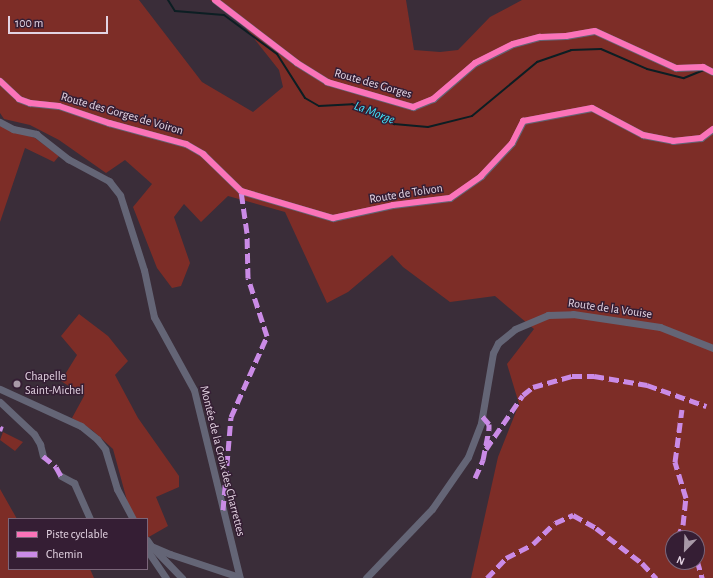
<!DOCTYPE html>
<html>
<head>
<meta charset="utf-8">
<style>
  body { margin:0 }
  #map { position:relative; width:713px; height:578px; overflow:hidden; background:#3a2d39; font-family:"Alegreya Sans",sans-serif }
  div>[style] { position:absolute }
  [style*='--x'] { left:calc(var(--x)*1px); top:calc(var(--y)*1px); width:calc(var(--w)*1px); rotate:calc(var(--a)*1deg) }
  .green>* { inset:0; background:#7d2d27 }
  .stream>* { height:2px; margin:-1px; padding:0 1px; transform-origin:1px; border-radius:1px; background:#0c1e23 }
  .minor>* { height:7px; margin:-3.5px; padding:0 3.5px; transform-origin:3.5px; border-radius:3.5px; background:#646576 }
  .quiet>* { height:5px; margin-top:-2.5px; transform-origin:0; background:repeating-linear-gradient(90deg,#ca8be6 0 10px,transparent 0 15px) }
  .cycleway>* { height:6px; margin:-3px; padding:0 3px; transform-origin:3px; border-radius:3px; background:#fb73b8 }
  .dots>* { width:11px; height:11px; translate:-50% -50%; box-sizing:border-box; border:2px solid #351e34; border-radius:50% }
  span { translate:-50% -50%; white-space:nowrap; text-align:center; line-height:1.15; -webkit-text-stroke:3px #351e34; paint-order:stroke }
  .street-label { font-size:12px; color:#e3d3e2 }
  .poi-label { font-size:12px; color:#e3d3e2 }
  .left { translate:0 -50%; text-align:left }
  .water-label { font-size:13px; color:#41e6fd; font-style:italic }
  .legend { position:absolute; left:8px; top:518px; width:140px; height:52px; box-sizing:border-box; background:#351e34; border:1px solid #7b667a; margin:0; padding:5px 7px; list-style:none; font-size:12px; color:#e3d3e2 }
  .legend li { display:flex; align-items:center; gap:8px; height:20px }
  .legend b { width:20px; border:1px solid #7b667a }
  .north { position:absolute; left:665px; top:530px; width:40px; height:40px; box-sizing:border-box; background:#351e34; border:1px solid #7b667a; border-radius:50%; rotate:203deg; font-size:11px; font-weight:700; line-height:16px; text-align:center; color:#e3d3e2 }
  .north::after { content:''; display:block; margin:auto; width:14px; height:18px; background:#a899a7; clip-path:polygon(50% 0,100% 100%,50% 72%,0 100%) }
  .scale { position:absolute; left:8px; top:16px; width:100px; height:18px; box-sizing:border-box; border:2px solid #e3d3e2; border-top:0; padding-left:5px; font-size:12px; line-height:14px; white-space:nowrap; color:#e3d3e2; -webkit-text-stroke:3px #351e34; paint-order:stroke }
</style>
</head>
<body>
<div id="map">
  <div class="green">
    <div style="clip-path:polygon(evenodd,0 0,139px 0,202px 82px,253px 112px,283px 87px,279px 70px,241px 22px,210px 0,406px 0,414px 50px,440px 52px,458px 50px,490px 17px,522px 0,713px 0,713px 578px,471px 578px,498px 457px,519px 404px,507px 364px,534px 329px,495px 296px,450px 302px,403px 267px,392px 255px,348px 292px,327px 303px,285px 212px,228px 196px,201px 222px,184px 204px,174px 217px,190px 263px,181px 286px,172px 288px,157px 268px,133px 207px,152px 184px,125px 160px,106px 173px,59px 140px,30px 125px,4px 119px,0 113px,0 0,673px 538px,697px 538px,697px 562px,673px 562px,673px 538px)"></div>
    <div style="clip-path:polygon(0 126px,35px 138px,59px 156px,54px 162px,25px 148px,0 222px)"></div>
    <div style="clip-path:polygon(79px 314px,108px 336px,128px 361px,115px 375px,138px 418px,179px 476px,179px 487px,156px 497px,168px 526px,147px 538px,147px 519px,132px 519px,113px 449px,92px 430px,72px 418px,84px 396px,61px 381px,77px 355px,61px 336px)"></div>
    <div style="clip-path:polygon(3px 432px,23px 442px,15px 451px,0 440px)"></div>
    <div style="clip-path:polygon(0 489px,17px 519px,9px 519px,9px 569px,90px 569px,94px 578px,0 578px)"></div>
  </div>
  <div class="stream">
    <div style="--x:168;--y:0;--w:13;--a:58"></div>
    <div style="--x:175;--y:11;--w:49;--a:4.7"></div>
    <div style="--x:224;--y:15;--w:66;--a:36.3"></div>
    <div style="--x:277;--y:54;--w:52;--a:57.5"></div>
    <div style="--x:305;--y:98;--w:16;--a:30"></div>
    <div style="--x:319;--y:106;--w:33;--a:-3"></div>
    <div style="--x:352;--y:104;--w:47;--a:25.5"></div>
    <div style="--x:394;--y:124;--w:34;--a:5"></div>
    <div style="--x:428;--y:127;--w:45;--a:-14"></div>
    <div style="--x:472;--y:116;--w:85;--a:-39.7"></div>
    <div style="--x:537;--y:62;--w:36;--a:-19"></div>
    <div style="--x:571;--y:50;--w:30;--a:-2"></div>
    <div style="--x:601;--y:49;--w:50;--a:23.5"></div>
    <div style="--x:647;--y:69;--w:38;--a:14"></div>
    <div style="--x:684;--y:78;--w:22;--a:-22"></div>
  </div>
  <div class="minor">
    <div style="--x:215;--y:0;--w:103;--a:37.5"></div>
    <div style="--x:297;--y:63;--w:36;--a:32"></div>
    <div style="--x:327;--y:82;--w:90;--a:16.2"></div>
    <div style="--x:413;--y:107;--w:22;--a:-22"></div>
    <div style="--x:433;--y:99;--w:55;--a:-40.6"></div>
    <div style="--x:475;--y:63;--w:42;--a:-26.6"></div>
    <div style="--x:513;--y:44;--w:28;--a:-15"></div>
    <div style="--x:540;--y:37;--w:26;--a:-2"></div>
    <div style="--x:566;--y:36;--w:29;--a:-10"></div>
    <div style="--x:595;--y:31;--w:89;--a:24.6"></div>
    <div style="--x:676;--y:68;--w:27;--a:-2"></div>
    <div style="--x:703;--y:67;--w:11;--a:27"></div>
    <div style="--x:0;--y:81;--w:26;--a:43"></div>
    <div style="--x:19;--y:99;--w:12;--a:20"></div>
    <div style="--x:30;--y:103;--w:29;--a:6"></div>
    <div style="--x:59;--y:106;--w:53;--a:18.8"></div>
    <div style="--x:109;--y:123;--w:80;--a:15.3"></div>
    <div style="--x:186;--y:144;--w:20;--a:30"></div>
    <div style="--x:203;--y:154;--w:53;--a:44.2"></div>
    <div style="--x:241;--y:191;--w:96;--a:16.4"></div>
    <div style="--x:333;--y:218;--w:61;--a:-12.2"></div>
    <div style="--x:393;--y:205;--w:57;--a:-7"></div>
    <div style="--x:450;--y:198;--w:38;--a:-35"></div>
    <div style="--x:481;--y:176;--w:45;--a:-46.8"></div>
    <div style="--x:512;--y:143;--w:25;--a:-63"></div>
    <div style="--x:523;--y:121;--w:70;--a:-10.7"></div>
    <div style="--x:592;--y:108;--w:58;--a:27.9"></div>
    <div style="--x:643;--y:135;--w:31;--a:11"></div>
    <div style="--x:673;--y:141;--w:28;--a:-6"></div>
    <div style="--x:701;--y:138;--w:15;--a:-37"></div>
    <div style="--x:0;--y:122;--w:15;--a:28"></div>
    <div style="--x:13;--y:129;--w:24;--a:12"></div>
    <div style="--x:36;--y:134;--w:41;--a:38"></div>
    <div style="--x:68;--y:159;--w:47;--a:28.2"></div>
    <div style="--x:109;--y:181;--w:18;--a:52"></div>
    <div style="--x:120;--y:195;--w:79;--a:72.3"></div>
    <div style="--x:144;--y:270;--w:48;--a:78"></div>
    <div style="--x:154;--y:317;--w:83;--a:61.3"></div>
    <div style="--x:194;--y:390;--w:194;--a:76.3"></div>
    <div style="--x:0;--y:389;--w:89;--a:24.6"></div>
    <div style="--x:81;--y:426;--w:21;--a:39"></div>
    <div style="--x:97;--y:439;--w:13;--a:51"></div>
    <div style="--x:105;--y:449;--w:42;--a:73.3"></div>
    <div style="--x:117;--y:489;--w:34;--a:62"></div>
    <div style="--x:0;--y:402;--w:47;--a:43.3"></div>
    <div style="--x:34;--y:434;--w:12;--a:59"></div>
    <div style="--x:40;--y:444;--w:12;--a:76"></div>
    <div style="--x:61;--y:476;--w:15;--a:28"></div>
    <div style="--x:74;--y:483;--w:39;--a:66"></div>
    <div style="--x:147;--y:540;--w:7;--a:56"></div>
    <div style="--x:151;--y:546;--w:21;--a:23"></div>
    <div style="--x:170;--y:554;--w:73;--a:18.4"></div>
    <div style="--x:153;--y:548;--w:42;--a:46"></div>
    <div style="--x:147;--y:550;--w:34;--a:56"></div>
    <div style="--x:366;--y:578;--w:95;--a:-46.3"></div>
    <div style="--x:432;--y:509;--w:63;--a:-55.3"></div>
    <div style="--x:468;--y:457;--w:36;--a:-69"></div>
    <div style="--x:481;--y:423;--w:71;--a:-80.3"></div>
    <div style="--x:493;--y:353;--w:11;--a:-63"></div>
    <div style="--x:498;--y:343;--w:22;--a:-39"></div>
    <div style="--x:515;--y:329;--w:36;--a:-23"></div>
    <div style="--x:548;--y:315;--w:25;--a:-2"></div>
    <div style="--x:573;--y:314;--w:88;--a:8.5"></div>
    <div style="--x:660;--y:327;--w:57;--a:21.6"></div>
  </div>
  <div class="quiet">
    <div style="--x:0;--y:428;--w:3;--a:18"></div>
    <div style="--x:486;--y:449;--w:65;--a:-55.6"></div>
    <div style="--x:523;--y:395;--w:13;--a:-39"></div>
    <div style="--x:533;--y:387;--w:41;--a:-15.8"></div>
    <div style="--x:572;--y:376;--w:22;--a:0"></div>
    <div style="--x:594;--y:376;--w:54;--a:9.6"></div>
    <div style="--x:647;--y:385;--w:63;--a:19.6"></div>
    <div style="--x:43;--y:456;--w:17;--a:40"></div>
    <div style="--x:56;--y:467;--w:10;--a:61"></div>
    <div style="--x:475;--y:478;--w:20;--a:-66"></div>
    <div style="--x:483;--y:460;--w:32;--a:-79"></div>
    <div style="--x:489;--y:429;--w:5;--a:-90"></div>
    <div style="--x:489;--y:424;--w:11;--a:-131"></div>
    <div style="--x:223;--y:510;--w:93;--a:-85.1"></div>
    <div style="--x:231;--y:417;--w:89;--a:-66"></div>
    <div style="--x:267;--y:336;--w:61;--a:-108.1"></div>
    <div style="--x:248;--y:278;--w:45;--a:-91.3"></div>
    <div style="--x:247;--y:233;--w:42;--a:-98.1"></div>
    <div style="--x:677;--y:538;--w:14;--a:-65"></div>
    <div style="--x:683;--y:525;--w:27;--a:-84"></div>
    <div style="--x:686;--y:498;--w:38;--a:-107"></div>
    <div style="--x:675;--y:462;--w:53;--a:-82.5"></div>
    <div style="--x:697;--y:560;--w:19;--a:74"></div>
    <div style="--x:487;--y:578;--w:28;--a:-46"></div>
    <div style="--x:506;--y:558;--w:30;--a:-27"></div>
    <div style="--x:533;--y:544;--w:30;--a:-44"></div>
    <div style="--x:555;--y:523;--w:20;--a:-24"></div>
    <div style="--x:573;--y:515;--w:26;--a:29"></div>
    <div style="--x:596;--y:528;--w:58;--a:37.3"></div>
    <div style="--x:642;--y:563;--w:21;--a:47"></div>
  </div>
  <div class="cycleway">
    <div style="--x:215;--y:0;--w:103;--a:37.5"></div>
    <div style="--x:297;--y:63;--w:36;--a:32"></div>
    <div style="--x:327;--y:82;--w:90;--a:16.2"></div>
    <div style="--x:413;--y:107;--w:22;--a:-22"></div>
    <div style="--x:433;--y:99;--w:55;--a:-40.6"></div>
    <div style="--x:475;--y:63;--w:42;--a:-26.6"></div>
    <div style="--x:513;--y:44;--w:28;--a:-15"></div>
    <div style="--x:540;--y:37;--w:26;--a:-2"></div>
    <div style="--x:566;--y:36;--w:29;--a:-10"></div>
    <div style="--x:595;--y:31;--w:89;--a:24.6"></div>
    <div style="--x:676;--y:68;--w:27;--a:-2"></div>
    <div style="--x:703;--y:67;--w:11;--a:27"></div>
    <div style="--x:0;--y:81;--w:26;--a:43"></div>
    <div style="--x:19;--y:99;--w:12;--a:20"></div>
    <div style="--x:30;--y:103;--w:29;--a:6"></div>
    <div style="--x:59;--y:106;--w:53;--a:18.8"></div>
    <div style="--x:109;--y:123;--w:80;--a:15.3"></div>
    <div style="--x:186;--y:144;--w:20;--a:30"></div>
    <div style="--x:203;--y:154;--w:53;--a:44.2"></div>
    <div style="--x:241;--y:191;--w:96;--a:16.4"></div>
    <div style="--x:333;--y:218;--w:61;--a:-12.2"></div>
    <div style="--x:393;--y:205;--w:57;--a:-7"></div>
    <div style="--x:450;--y:198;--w:38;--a:-35"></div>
    <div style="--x:481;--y:176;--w:45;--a:-46.8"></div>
    <div style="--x:512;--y:143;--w:25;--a:-63"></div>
    <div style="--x:523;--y:121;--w:70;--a:-10.7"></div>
    <div style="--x:592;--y:108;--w:58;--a:27.9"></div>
    <div style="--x:643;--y:135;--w:31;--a:11"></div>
    <div style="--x:673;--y:141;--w:28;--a:-6"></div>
    <div style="--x:701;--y:138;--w:15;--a:-37"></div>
  </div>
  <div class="dots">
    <div style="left:17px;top:384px;background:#a899a7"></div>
  </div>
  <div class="street-label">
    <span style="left:373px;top:84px;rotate:16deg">Route des Gorges</span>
    <span style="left:122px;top:114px;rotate:16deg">Route des Gorges de Voiron</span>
    <span style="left:406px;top:194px;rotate:-9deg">Route de Tolvon</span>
    <span style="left:610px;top:309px;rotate:8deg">Route de la Vouise</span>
    <span style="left:222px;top:461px;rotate:76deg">Montée de la Croix des Charrettes</span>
  </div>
  <div class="poi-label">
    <span class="left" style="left:25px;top:384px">Chapelle<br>Saint-Michel</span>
  </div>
  <div class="water-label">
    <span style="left:374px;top:114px;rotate:21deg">La Morge</span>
  </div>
  <ul class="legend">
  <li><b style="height:5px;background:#fb73b8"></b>Piste cyclable</li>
  <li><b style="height:5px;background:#ca8be6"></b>Chemin</li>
  </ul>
  <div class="north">N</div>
  <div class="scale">100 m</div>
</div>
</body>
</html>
